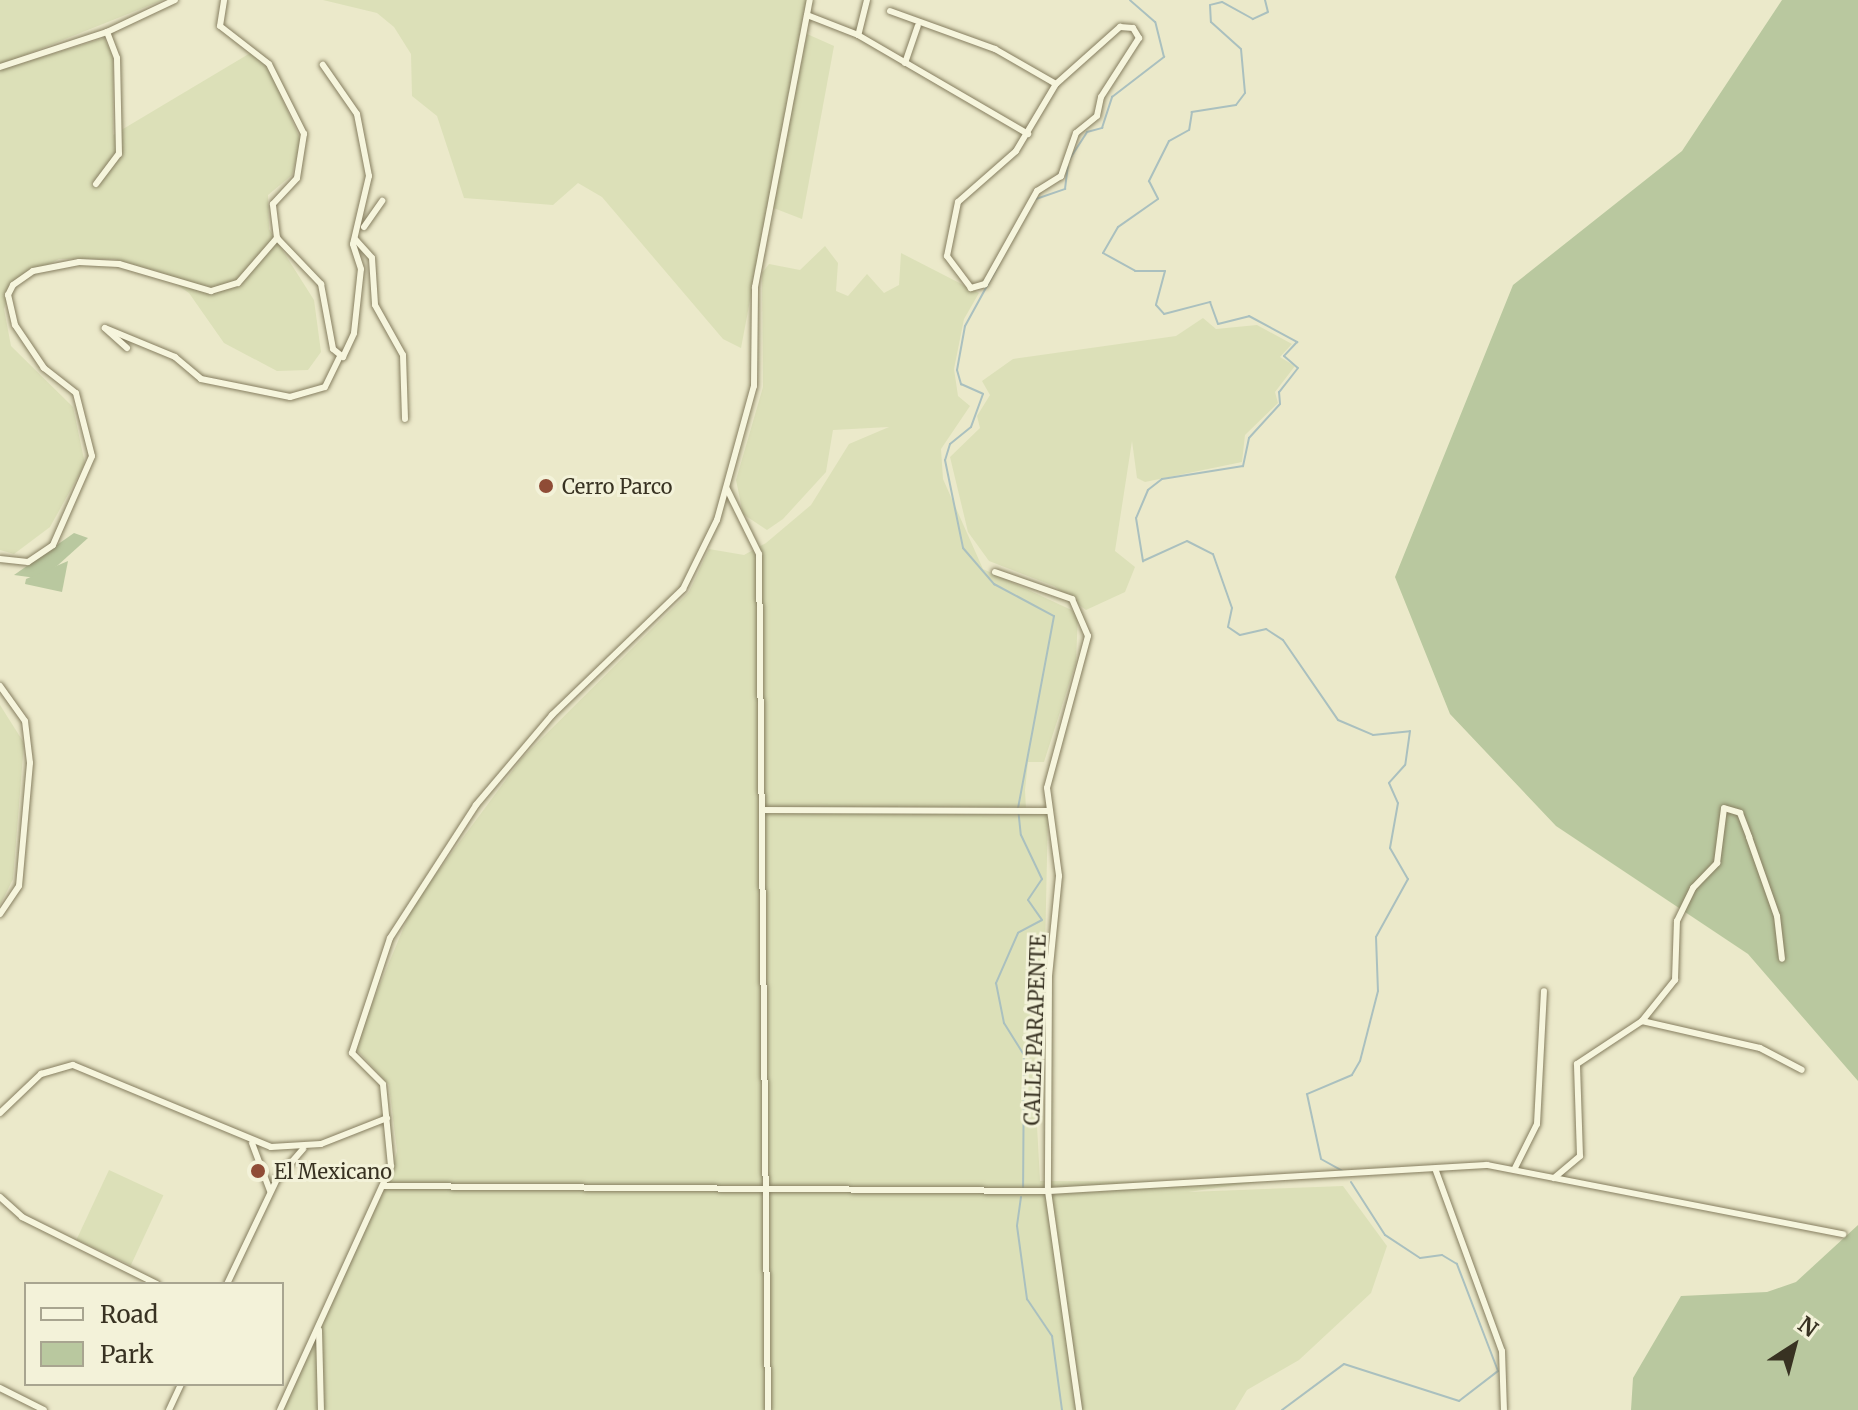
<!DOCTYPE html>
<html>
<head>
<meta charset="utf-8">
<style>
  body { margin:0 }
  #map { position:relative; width:1858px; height:1410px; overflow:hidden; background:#ebe9ca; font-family:Merriweather,serif }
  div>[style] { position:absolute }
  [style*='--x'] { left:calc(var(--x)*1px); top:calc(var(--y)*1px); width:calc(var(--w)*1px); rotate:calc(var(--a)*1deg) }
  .farmland>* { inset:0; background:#dce0b8; transform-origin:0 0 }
  .green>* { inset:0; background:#b9c89f }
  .stream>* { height:2px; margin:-1px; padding:0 1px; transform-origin:1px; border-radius:1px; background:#aac0bf }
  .roads { filter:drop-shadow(0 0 2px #867e60) drop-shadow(0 0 2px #867e60) }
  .minor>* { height:6px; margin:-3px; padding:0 3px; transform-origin:3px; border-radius:3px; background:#f6f5dd }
  .dots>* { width:22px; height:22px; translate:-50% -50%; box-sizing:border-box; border:4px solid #f3f2d9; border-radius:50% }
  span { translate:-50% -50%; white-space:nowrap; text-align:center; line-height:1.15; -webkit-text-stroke:6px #f3f2d9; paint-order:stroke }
  .poi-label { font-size:20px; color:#383222 }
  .left { translate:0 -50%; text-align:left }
  .street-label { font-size:20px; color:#383222 }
  .legend { position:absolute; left:24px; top:1282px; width:260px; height:104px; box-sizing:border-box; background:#f3f2d9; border:2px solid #a8a590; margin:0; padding:10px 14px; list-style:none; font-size:24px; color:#383222 }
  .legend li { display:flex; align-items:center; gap:16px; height:40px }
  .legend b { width:40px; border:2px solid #a8a590 }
  .north { position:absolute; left:1754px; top:1306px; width:80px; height:80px; -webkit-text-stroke:6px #f3f2d9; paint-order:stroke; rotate:36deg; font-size:22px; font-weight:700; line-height:32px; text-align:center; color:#383222 }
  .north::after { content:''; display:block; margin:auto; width:28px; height:36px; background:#383222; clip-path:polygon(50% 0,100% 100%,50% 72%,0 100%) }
</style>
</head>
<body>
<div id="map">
  <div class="farmland">
    <div style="clip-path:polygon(0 0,163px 0,0 65px)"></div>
    <div style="clip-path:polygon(323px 0,807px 0,741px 348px,723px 339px,602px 197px,578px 183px,553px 205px,464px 198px,437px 116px,412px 96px,411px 54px,394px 27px,377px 13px)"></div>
    <div style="clip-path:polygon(807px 34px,834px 46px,802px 219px,771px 207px)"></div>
    <div style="clip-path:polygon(104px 38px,113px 56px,113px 135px,252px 52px,268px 67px,301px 141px,292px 175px,268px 195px,269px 229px,314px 300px,321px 352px,308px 370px,277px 371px,224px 343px,189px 293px,157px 271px,114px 259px,59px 259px,12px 284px,4px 309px,11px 346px,73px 407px,85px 464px,50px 527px,14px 554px,0 550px,0 70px)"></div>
    <div style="clip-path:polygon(825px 246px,838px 263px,836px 291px,848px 296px,867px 274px,884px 293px,899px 285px,901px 253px,979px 293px,964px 319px,954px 369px,958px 396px,970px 406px,941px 449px,943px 479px,983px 569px,1078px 613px,1076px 662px,1044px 762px,1028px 762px,1025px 790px,1026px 810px,1048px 811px,1042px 1091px,1036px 1107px,1040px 1181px,1258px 1182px,1188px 1192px,1343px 1186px,1387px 1246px,1371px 1293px,1299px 1360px,1247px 1390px,1235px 1410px,280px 1410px,391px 1175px,397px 1151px,389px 1085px,357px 1050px,357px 1040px,413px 905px,522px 758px,689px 592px,709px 549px,744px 555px,766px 543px,811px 505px,849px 444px,889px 427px,833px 430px,826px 472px,783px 519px,767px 530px,743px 514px,736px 480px,763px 387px,762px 273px,769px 264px,800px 270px)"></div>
    <div style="clip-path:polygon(1203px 318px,1216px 329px,1257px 325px,1292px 344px,1280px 357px,1295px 366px,1275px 392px,1278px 403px,1245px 435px,1242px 462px,1145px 482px,1137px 478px,1132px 441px,1115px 551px,1135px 567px,1125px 592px,1086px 610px,1054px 586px,989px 561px,968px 532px,950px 457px,980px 428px,977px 416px,990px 395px,982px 381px,1013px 359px,1176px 336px)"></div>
    <div style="clip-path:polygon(0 705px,24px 743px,13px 879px,0 905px)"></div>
    <div style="left:109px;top:1170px;width:60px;height:77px;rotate:25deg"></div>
  </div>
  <div class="green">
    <div style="clip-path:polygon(1782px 0,1858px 0,1858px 1081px,1748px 954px,1556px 826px,1450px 714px,1395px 577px,1513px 285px,1682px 151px)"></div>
    <div style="clip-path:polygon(74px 533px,88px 538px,57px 566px,36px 578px,14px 575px)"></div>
    <div style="clip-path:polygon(68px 561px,62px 592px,25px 584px,26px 579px)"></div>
    <div style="clip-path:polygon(1858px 1225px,1858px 1410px,1631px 1410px,1633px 1378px,1681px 1296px,1767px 1292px,1796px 1282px)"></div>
  </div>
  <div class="stream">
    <div style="--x:1265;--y:0;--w:12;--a:76"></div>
    <div style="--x:1268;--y:12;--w:17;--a:155"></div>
    <div style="--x:1253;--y:19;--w:35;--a:-151"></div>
    <div style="--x:1222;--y:2;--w:12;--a:166"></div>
    <div style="--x:1210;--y:5;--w:17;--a:87"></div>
    <div style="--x:1211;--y:22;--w:40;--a:42"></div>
    <div style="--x:1241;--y:49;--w:44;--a:84.8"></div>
    <div style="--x:1245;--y:93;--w:15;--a:127"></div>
    <div style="--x:1236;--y:105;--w:45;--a:171"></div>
    <div style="--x:1192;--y:112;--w:18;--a:99"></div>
    <div style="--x:1189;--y:130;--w:23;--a:151"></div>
    <div style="--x:1169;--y:141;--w:45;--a:116.6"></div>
    <div style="--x:1149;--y:181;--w:20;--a:63"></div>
    <div style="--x:1158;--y:199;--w:49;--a:145"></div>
    <div style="--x:1118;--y:227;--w:30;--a:120"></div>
    <div style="--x:1103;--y:253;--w:37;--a:29"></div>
    <div style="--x:1135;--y:271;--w:30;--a:0"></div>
    <div style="--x:1165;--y:271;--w:35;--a:105"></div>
    <div style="--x:1156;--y:305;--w:12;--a:48"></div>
    <div style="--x:1164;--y:314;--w:48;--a:-14.6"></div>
    <div style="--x:1210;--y:302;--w:23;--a:70"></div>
    <div style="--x:1218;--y:324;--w:32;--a:-14"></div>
    <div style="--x:1249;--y:316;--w:55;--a:28.4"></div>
    <div style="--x:1297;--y:342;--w:19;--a:133"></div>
    <div style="--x:1284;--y:356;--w:18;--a:41"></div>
    <div style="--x:1298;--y:368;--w:31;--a:128"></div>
    <div style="--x:1279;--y:392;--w:12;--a:85"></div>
    <div style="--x:1280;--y:404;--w:46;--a:132.4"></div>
    <div style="--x:1249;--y:438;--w:29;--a:102"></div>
    <div style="--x:1243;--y:466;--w:82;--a:170.9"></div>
    <div style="--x:1162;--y:479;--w:18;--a:142"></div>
    <div style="--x:1148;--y:490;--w:30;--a:113"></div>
    <div style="--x:1136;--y:518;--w:44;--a:80.8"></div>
    <div style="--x:1143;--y:561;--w:48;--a:-24.4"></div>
    <div style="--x:1187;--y:541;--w:29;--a:27"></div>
    <div style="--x:1213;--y:554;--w:57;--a:70.6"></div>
    <div style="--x:1232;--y:608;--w:19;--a:102"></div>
    <div style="--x:1228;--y:627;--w:14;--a:34"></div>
    <div style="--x:1240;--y:635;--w:27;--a:-13"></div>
    <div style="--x:1266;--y:629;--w:20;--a:33"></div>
    <div style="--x:1283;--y:640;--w:97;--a:55.5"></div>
    <div style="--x:1338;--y:720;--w:38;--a:23"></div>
    <div style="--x:1373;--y:735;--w:37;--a:-6"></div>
    <div style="--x:1410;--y:731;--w:34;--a:98"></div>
    <div style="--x:1405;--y:765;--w:24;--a:132"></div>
    <div style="--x:1389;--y:783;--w:22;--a:66"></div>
    <div style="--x:1398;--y:803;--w:46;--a:100.1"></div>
    <div style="--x:1390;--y:848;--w:36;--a:60"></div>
    <div style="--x:1408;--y:879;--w:66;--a:118.9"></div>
    <div style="--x:1376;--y:937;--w:54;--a:87.9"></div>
    <div style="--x:1378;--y:991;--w:72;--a:104.4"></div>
    <div style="--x:1360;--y:1061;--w:16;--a:120"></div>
    <div style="--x:1352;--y:1075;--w:49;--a:157.1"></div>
    <div style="--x:1307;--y:1094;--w:66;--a:77.8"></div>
    <div style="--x:1321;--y:1159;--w:25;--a:29"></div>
    <div style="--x:1069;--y:160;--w:33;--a:-57"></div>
    <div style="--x:1087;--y:132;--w:16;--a:-15"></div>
    <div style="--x:1102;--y:128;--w:33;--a:-72"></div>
    <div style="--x:1112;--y:97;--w:66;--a:-37.6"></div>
    <div style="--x:1164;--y:57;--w:36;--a:-104"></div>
    <div style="--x:1155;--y:22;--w:33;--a:-139"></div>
    <div style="--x:1036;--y:199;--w:31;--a:-19"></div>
    <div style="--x:1065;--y:189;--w:23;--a:-83"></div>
    <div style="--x:999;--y:264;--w:71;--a:118.7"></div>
    <div style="--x:965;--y:326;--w:45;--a:100.3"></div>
    <div style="--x:957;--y:370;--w:15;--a:74"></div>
    <div style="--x:961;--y:384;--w:24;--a:24"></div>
    <div style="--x:983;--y:394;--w:35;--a:110"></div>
    <div style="--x:971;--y:427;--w:27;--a:141"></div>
    <div style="--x:950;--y:444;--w:17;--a:107"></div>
    <div style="--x:945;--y:460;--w:90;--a:78.4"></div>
    <div style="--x:963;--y:548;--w:48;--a:49.3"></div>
    <div style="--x:994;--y:584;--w:68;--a:28.1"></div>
    <div style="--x:1054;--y:616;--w:195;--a:100.6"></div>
    <div style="--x:1018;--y:808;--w:27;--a:84"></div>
    <div style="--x:1021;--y:835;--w:49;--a:64.5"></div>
    <div style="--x:1042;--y:879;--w:25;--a:124"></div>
    <div style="--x:1028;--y:900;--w:24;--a:55"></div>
    <div style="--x:1042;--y:920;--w:27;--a:152"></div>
    <div style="--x:1018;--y:933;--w:55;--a:113.7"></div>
    <div style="--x:996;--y:983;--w:41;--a:78.7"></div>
    <div style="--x:1004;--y:1023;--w:38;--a:58"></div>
    <div style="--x:1024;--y:1055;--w:132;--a:90.4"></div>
    <div style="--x:1021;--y:1197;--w:29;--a:98"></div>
    <div style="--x:1017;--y:1226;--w:74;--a:82.2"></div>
    <div style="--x:1027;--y:1299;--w:45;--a:56"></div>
    <div style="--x:1052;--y:1336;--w:75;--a:82.3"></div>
    <div style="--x:1282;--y:1410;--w:77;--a:-36.6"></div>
    <div style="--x:1344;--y:1364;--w:121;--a:17.8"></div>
    <div style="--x:1459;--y:1401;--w:49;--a:-37.6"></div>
    <div style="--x:1498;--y:1371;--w:115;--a:-111"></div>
    <div style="--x:1457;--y:1264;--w:17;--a:-149"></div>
    <div style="--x:1442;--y:1255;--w:22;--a:172"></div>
    <div style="--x:1420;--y:1258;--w:42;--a:-146.7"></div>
    <div style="--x:1385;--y:1235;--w:63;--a:-122.7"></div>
  </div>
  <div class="roads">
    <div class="minor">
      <div style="--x:867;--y:0;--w:36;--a:104"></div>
      <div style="--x:858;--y:35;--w:197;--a:30.2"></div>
      <div style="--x:890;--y:11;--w:112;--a:19.9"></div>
      <div style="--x:995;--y:49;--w:70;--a:29.8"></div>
      <div style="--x:807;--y:15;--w:55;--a:21.4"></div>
      <div style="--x:1120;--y:27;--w:13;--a:4"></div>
      <div style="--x:1133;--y:28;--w:12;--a:59"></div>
      <div style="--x:1139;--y:38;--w:70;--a:122.8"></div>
      <div style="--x:1101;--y:97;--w:19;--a:102"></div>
      <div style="--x:1097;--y:116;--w:27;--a:141"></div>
      <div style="--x:1076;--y:133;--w:46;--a:109.2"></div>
      <div style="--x:1061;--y:176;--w:28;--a:148"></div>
      <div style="--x:1037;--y:191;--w:107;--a:119.2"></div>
      <div style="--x:985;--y:284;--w:15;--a:164"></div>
      <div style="--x:971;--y:288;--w:40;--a:-127"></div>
      <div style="--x:947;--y:256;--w:55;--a:-78.5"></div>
      <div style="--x:958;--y:202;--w:77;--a:-41.3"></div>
      <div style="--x:1016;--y:151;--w:78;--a:-59.2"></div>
      <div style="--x:1056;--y:84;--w:86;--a:-41.7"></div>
      <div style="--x:905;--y:63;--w:39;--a:-71"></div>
      <div style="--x:0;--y:67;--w:113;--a:-18.1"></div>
      <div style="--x:107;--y:32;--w:75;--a:-25.2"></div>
      <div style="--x:96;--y:184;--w:38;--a:-53"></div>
      <div style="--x:119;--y:154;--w:96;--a:-91.2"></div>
      <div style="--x:117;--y:58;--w:28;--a:-111"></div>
      <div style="--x:364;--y:227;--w:32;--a:-55"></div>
      <div style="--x:277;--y:238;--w:64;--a:46.3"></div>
      <div style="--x:321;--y:284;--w:66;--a:79.5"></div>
      <div style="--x:333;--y:349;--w:13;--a:39"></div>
      <div style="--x:343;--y:357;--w:26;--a:-65"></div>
      <div style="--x:354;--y:333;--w:64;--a:-83.8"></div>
      <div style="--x:361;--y:269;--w:26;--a:-108"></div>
      <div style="--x:353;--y:244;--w:70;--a:-76.8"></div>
      <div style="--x:369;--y:176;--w:63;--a:-101"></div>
      <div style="--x:357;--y:114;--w:60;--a:-124.8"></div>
      <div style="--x:355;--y:239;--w:25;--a:48"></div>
      <div style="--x:372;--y:258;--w:47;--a:86.3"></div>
      <div style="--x:375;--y:305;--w:57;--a:60.8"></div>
      <div style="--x:403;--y:355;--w:64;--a:88.2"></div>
      <div style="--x:127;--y:348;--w:30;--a:-138"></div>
      <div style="--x:105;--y:328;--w:76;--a:22.5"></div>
      <div style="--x:175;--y:357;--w:34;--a:40"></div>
      <div style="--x:201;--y:379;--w:91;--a:11.4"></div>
      <div style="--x:290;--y:397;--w:36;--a:-16"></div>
      <div style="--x:325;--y:387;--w:32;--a:-64"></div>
      <div style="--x:727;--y:489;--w:72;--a:63.8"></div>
      <div style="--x:759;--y:554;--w:856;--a:89.4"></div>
      <div style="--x:0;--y:559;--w:28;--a:6"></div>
      <div style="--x:28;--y:562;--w:30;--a:-34"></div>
      <div style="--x:53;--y:545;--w:97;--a:-66.3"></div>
      <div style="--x:92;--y:456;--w:65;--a:-104.3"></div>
      <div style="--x:76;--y:393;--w:41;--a:-142"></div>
      <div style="--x:44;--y:368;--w:52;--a:-124"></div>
      <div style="--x:15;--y:325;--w:31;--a:-103"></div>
      <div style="--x:8;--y:295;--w:11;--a:-63"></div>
      <div style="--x:13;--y:285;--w:24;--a:-35"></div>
      <div style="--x:33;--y:271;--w:47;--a:-11.1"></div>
      <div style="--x:79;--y:262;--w:40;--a:2.9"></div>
      <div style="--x:119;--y:264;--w:96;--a:16.4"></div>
      <div style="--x:211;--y:291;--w:28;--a:-17"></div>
      <div style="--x:238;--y:283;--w:60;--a:-49.1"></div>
      <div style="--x:277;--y:238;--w:34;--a:-97"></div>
      <div style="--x:273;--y:204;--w:35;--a:-47"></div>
      <div style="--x:297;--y:178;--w:45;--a:-81"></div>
      <div style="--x:304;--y:134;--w:78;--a:-116.6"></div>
      <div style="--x:269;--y:64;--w:62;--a:-142.2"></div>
      <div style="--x:220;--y:26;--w:26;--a:-81"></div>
      <div style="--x:995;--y:572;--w:82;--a:19.3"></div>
      <div style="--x:1072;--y:599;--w:40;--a:66.6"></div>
      <div style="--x:1088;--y:636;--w:157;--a:105.1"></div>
      <div style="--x:1047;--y:788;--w:89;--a:82.2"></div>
      <div style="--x:1059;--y:876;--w:100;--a:95.7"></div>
      <div style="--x:1049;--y:976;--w:215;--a:90.3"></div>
      <div style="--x:1048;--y:1191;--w:221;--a:81.9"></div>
      <div style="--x:0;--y:686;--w:43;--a:54.5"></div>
      <div style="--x:25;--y:721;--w:42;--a:83.2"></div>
      <div style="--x:30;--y:763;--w:123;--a:95.1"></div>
      <div style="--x:19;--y:886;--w:34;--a:124"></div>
      <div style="--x:762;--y:810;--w:286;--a:0.2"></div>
      <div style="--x:1642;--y:1021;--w:121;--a:12.9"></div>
      <div style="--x:1760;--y:1048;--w:47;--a:27.6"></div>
      <div style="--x:0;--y:1113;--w:57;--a:-43.6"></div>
      <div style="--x:41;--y:1074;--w:33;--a:-16"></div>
      <div style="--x:73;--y:1065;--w:214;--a:22.5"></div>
      <div style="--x:271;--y:1147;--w:50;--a:-3.4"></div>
      <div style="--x:321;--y:1144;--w:71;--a:-21.5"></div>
      <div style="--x:252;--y:1143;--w:51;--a:69.4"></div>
      <div style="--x:1515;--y:1168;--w:49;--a:-63.4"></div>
      <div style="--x:1537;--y:1124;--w:133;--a:-87"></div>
      <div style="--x:1436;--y:1171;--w:192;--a:69.9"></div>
      <div style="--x:1502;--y:1351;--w:59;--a:88.1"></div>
      <div style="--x:1554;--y:1178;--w:34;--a:-40"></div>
      <div style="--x:1580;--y:1156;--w:92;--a:-91.9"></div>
      <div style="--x:1577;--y:1064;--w:78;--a:-33.5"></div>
      <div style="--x:1642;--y:1021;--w:53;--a:-51.2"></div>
      <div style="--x:1675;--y:980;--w:59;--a:-88.1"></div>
      <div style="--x:1677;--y:921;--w:37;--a:-64"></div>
      <div style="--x:1693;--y:888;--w:35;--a:-46"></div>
      <div style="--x:1717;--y:863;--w:55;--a:-82.7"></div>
      <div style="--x:1724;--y:808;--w:17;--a:17"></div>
      <div style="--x:1740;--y:813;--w:26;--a:69"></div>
      <div style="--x:1749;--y:837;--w:84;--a:70.5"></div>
      <div style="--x:1777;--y:916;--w:43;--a:83.4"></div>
      <div style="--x:383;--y:1186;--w:665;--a:0.43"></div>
      <div style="--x:1048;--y:1191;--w:440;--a:-3.4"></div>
      <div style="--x:1487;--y:1165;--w:363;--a:11"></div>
      <div style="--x:0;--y:1197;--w:30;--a:42"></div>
      <div style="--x:22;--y:1217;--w:151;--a:26.4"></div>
      <div style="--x:227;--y:1284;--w:116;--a:-64.5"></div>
      <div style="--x:277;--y:1179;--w:40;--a:-49"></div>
      <div style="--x:319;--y:1330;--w:80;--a:88.6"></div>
      <div style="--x:0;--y:1388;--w:49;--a:26.6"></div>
      <div style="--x:169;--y:1410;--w:29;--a:-65"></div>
      <div style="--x:280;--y:1410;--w:268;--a:-65.5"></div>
      <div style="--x:391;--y:1166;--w:82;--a:-95.6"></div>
      <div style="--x:383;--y:1084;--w:44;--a:-135"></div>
      <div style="--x:352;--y:1053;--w:121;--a:-71.7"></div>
      <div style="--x:390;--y:938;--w:158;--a:-57.1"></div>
      <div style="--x:476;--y:805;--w:118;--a:-49.8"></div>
      <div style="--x:552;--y:715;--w:182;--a:-43.9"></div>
      <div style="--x:683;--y:589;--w:77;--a:-63.8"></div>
      <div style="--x:717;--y:520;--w:139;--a:-74.6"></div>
      <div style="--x:754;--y:386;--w:99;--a:-89.4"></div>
      <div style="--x:755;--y:287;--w:292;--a:-79.2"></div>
    </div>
  </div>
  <div class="dots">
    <div style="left:546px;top:486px;background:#8f4c36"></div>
    <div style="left:258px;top:1171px;background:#8f4c36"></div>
  </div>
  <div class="poi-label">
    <span class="left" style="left:562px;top:486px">Cerro Parco</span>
    <span class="left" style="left:274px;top:1171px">El Mexicano</span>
  </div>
  <div class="street-label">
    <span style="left:1035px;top:1030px;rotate:-88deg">CALLE PARAPENTE</span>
  </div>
  <ul class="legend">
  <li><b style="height:10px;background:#f6f5dd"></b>Road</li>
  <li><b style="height:22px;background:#b9c89f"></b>Park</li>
  </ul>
  <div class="north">N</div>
</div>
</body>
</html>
